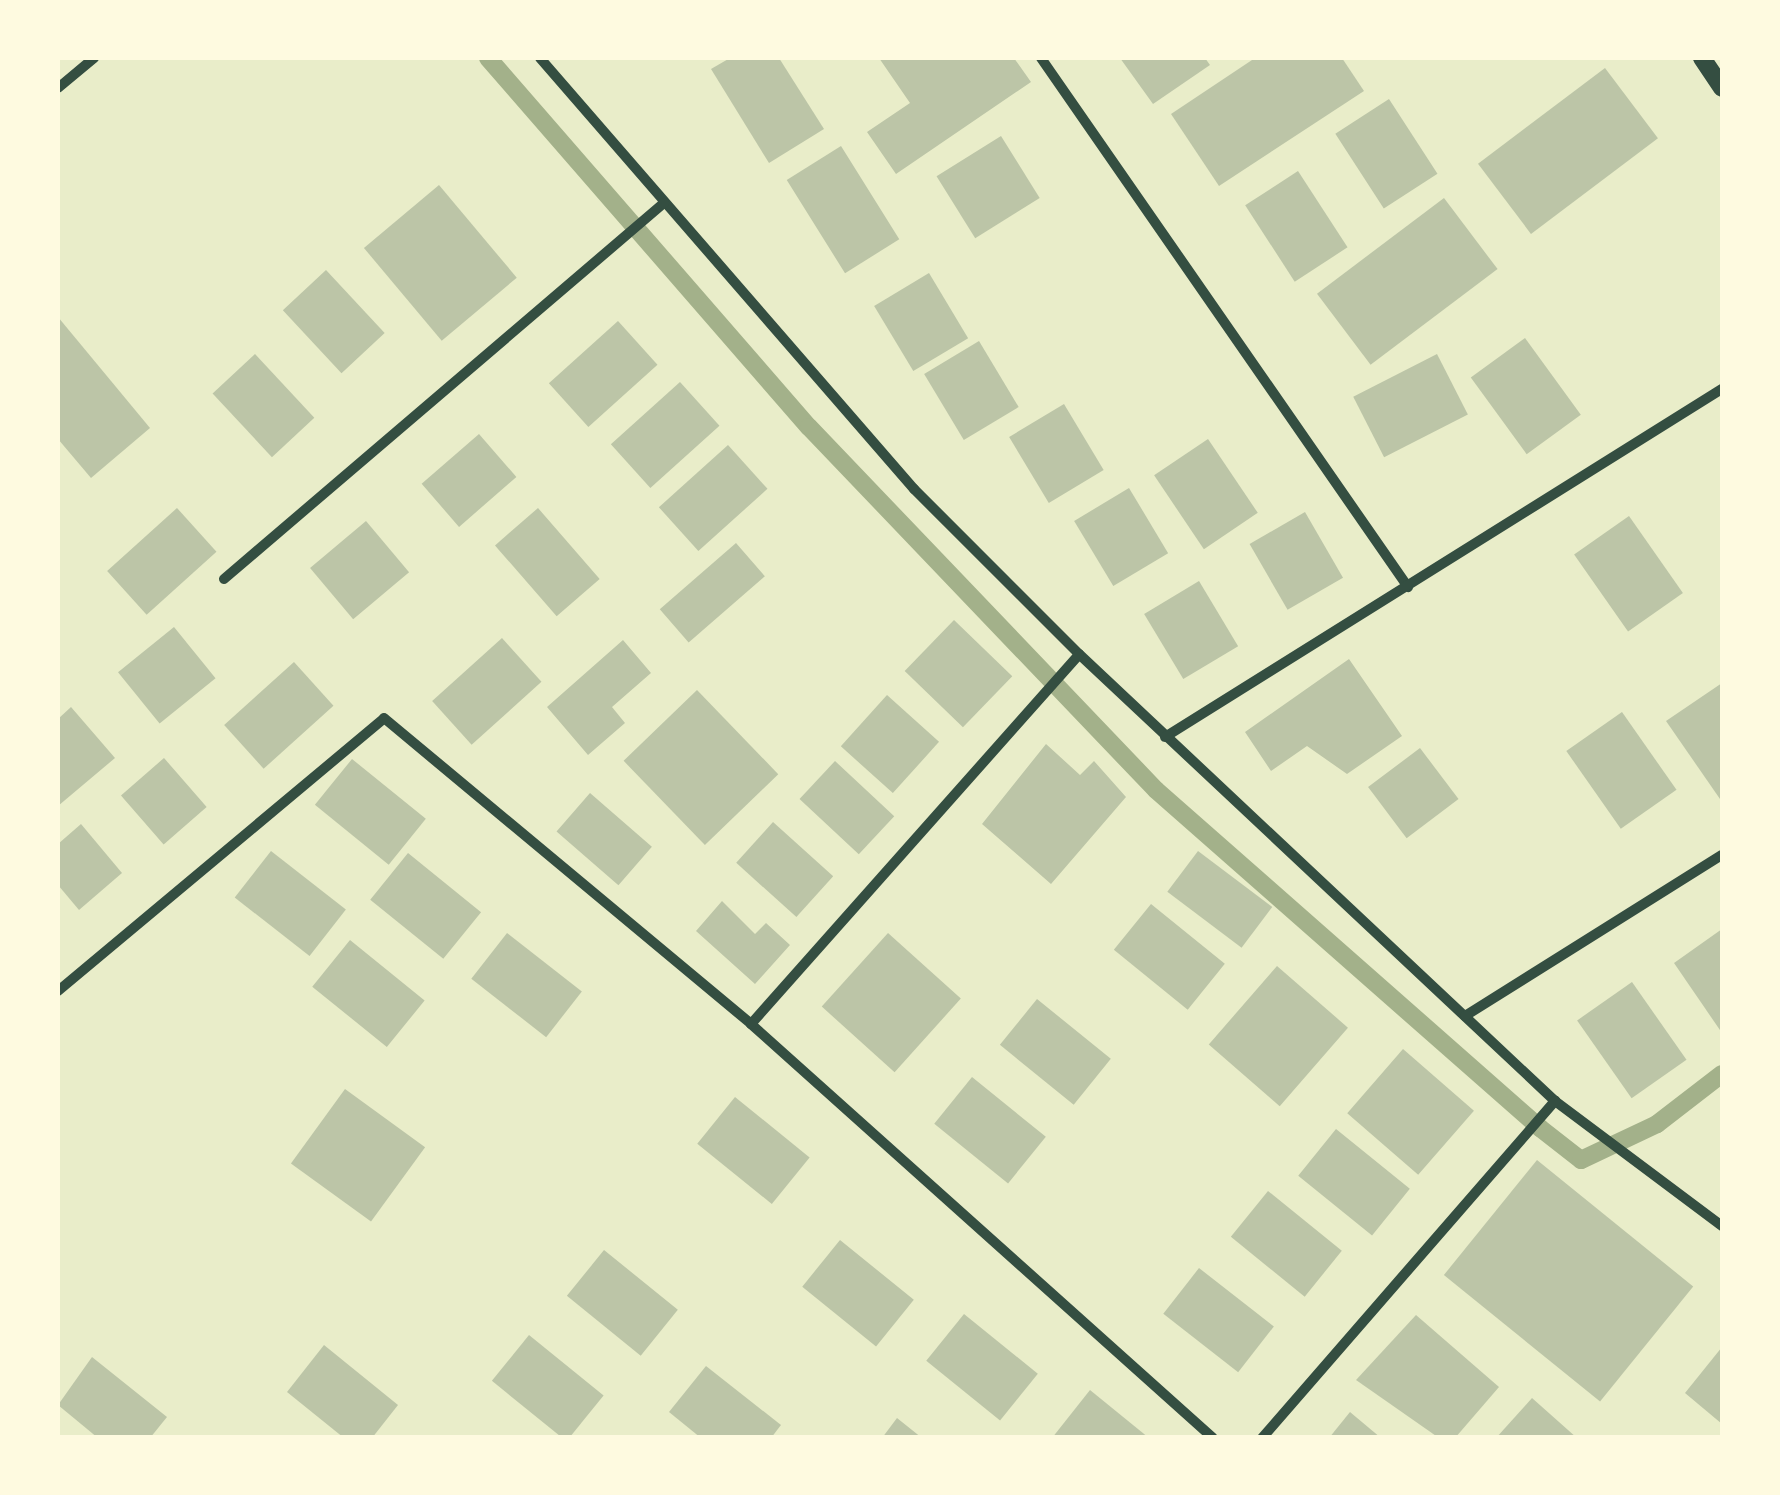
<!DOCTYPE html>
<html>
<head>
<meta charset="utf-8">
<style>
  body { margin:0 }
  #map { position:relative; width:1780px; height:1495px; overflow:hidden; background:#e9edc9; font-family:Manrope,sans-serif }
  div>[style] { position:absolute }
  [style*='--x'] { left:calc(var(--x)*1px); top:calc(var(--y)*1px); width:calc(var(--w)*1px); rotate:calc(var(--a)*1deg) }
  .stream>* { height:18px; margin:-9px; padding:0 9px; transform-origin:9px; border-radius:9px; background:#a3b18a }
  .building>* { inset:0; background:#bcc5a7; transform-origin:0 0 }
  .minor>* { height:10px; margin:-5px; padding:0 5px; transform-origin:5px; border-radius:5px; background:#344e41 }
  .tertiary>* { height:18px; margin:-9px; padding:0 9px; transform-origin:9px; border-radius:9px; background:#344e41 }
  span { translate:-50% -50%; white-space:nowrap; text-align:center; line-height:1.15; -webkit-text-stroke:8px #fefae0; paint-order:stroke }
  .frame { position:absolute; inset:0; border:60px solid #fefae0; pointer-events:none }
</style>
</head>
<body>
<div id="map">
  <div class="stream">
    <div style="--x:488;--y:58;--w:489;--a:49"></div>
    <div style="--x:809;--y:427;--w:502;--a:46.29"></div>
    <div style="--x:1156;--y:790;--w:512;--a:41.35"></div>
    <div style="--x:1540;--y:1128;--w:52;--a:38"></div>
    <div style="--x:1581;--y:1160;--w:84;--a:-25.3"></div>
    <div style="--x:1657;--y:1124;--w:82;--a:-37.6"></div>
  </div>
  <div class="building">
    <div style="clip-path:polygon(730px 58px,779px 58px,824px 129px,769px 163px,711px 69px)"></div>
    <div style="clip-path:polygon(879px 58px,1014px 58px,1031px 82px,896px 174px,867px 132px,910px 103px)"></div>
    <div style="clip-path:polygon(1120px 58px,1205px 58px,1210px 65px,1153px 104px)"></div>
    <div style="clip-path:polygon(1255px 58px,1342px 58px,1364px 91px,1219px 186px,1171px 114px)"></div>
    <div style="left:1605px;top:68px;width:88px;height:159px;rotate:53deg"></div>
    <div style="left:1389px;top:99px;width:89px;height:64px;rotate:57deg"></div>
    <div style="left:1001px;top:136px;width:73px;height:76px;rotate:58deg"></div>
    <div style="left:841px;top:146px;width:110px;height:64px;rotate:58deg"></div>
    <div style="left:1298px;top:171px;width:91px;height:63px;rotate:57deg"></div>
    <div style="left:439px;top:185px;width:121px;height:98px;rotate:50deg"></div>
    <div style="left:1444px;top:198px;width:89px;height:159px;rotate:53deg"></div>
    <div style="left:326px;top:270px;width:86px;height:59px;rotate:47deg"></div>
    <div style="left:929px;top:273px;width:76px;height:64px;rotate:59deg"></div>
    <div style="clip-path:polygon(58px 317px,150px 428px,91px 478px,58px 439px)"></div>
    <div style="left:618px;top:321px;width:59px;height:93px;rotate:48deg"></div>
    <div style="left:1525px;top:338px;width:95px;height:67px;rotate:54deg"></div>
    <div style="left:979px;top:341px;width:77px;height:64px;rotate:59deg"></div>
    <div style="left:255px;top:354px;width:87px;height:58px;rotate:47deg"></div>
    <div style="left:1437px;top:354px;width:68px;height:94px;rotate:63deg"></div>
    <div style="left:680px;top:382px;width:59px;height:93px;rotate:48deg"></div>
    <div style="left:1064px;top:404px;width:77px;height:64px;rotate:59deg"></div>
    <div style="left:479px;top:434px;width:57px;height:76px;rotate:49deg"></div>
    <div style="left:1208px;top:439px;width:89px;height:65px;rotate:56deg"></div>
    <div style="left:728px;top:445px;width:59px;height:93px;rotate:48deg"></div>
    <div style="left:1129px;top:488px;width:76px;height:64px;rotate:59deg"></div>
    <div style="left:177px;top:508px;width:59px;height:94px;rotate:48deg"></div>
    <div style="left:538px;top:508px;width:94px;height:57px;rotate:49deg"></div>
    <div style="left:1305px;top:512px;width:76px;height:64px;rotate:60deg"></div>
    <div style="left:1629px;top:516px;width:94px;height:67px;rotate:55deg"></div>
    <div style="left:366px;top:521px;width:67px;height:73px;rotate:50deg"></div>
    <div style="left:736px;top:543px;width:44px;height:101px;rotate:49deg"></div>
    <div style="left:1199px;top:581px;width:76px;height:64px;rotate:59deg"></div>
    <div style="left:954px;top:620px;width:81px;height:71px;rotate:44deg"></div>
    <div style="left:174px;top:627px;width:66px;height:72px;rotate:51deg"></div>
    <div style="left:502px;top:638px;width:59px;height:94px;rotate:48deg"></div>
    <div style="clip-path:polygon(623px 640px,651px 673px,612px 707px,625px 723px,588px 755px,547px 707px)"></div>
    <div style="clip-path:polygon(1349px 659px,1402px 736px,1347px 774px,1307px 746px,1271px 771px,1245px 732px)"></div>
    <div style="left:294px;top:662px;width:59px;height:94px;rotate:48deg"></div>
    <div style="clip-path:polygon(1722px 683px,1722px 797px,1720px 799px,1666px 721px)"></div>
    <div style="left:697px;top:690px;width:117px;height:102px;rotate:46deg"></div>
    <div style="left:887px;top:695px;width:70px;height:69px;rotate:42deg"></div>
    <div style="clip-path:polygon(71px 707px,115px 758px,58px 806px,58px 719px)"></div>
    <div style="left:1622px;top:712px;width:95px;height:68px;rotate:55deg"></div>
    <div style="clip-path:polygon(1046px 744px,1080px 775px,1094px 761px,1126px 797px,1051px 884px,982px 824px)"></div>
    <div style="left:1420px;top:748px;width:64px;height:65px;rotate:53deg"></div>
    <div style="left:164px;top:758px;width:65px;height:57px;rotate:49deg"></div>
    <div style="left:352px;top:759px;width:95px;height:59px;rotate:39deg"></div>
    <div style="left:835px;top:761px;width:81px;height:52px;rotate:43deg"></div>
    <div style="left:590px;top:793px;width:82px;height:51px;rotate:41deg"></div>
    <div style="left:773px;top:822px;width:81px;height:55px;rotate:42deg"></div>
    <div style="clip-path:polygon(81px 824px,122px 873px,79px 910px,58px 885px,58px 844px)"></div>
    <div style="left:271px;top:851px;width:95px;height:59px;rotate:38deg"></div>
    <div style="left:1198px;top:851px;width:93px;height:51px;rotate:37deg"></div>
    <div style="left:408px;top:853px;width:94px;height:60px;rotate:39deg"></div>
    <div style="clip-path:polygon(722px 901px,755px 934px,766px 923px,790px 945px,755px 984px,696px 931px)"></div>
    <div style="left:1151px;top:904px;width:95px;height:59px;rotate:39deg"></div>
    <div style="clip-path:polygon(1722px 929px,1722px 1033px,1674px 963px)"></div>
    <div style="left:507px;top:933px;width:95px;height:58px;rotate:38deg"></div>
    <div style="left:888px;top:933px;width:98px;height:99px;rotate:42deg"></div>
    <div style="left:350px;top:940px;width:96px;height:60px;rotate:39deg"></div>
    <div style="left:1277px;top:966px;width:94px;height:104px;rotate:41deg"></div>
    <div style="left:1632px;top:982px;width:95px;height:67px;rotate:55deg"></div>
    <div style="left:1037px;top:999px;width:95px;height:59px;rotate:39deg"></div>
    <div style="left:1403px;top:1049px;width:94px;height:85px;rotate:41deg"></div>
    <div style="left:972px;top:1077px;width:95px;height:60px;rotate:39deg"></div>
    <div style="left:345px;top:1089px;width:99px;height:92px;rotate:36deg"></div>
    <div style="left:735px;top:1097px;width:96px;height:60px;rotate:39deg"></div>
    <div style="left:1336px;top:1129px;width:95px;height:60px;rotate:39deg"></div>
    <div style="left:1537px;top:1160px;width:201px;height:148px;rotate:39deg"></div>
    <div style="left:1268px;top:1191px;width:95px;height:59px;rotate:39deg"></div>
    <div style="left:840px;top:1240px;width:95px;height:60px;rotate:39deg"></div>
    <div style="left:604px;top:1250px;width:95px;height:59px;rotate:39deg"></div>
    <div style="left:1199px;top:1268px;width:95px;height:58px;rotate:38deg"></div>
    <div style="left:964px;top:1314px;width:95px;height:60px;rotate:39deg"></div>
    <div style="clip-path:polygon(1416px 1315px,1499px 1387px,1455px 1438px,1439px 1438px,1356px 1380px)"></div>
    <div style="left:529px;top:1335px;width:96px;height:59px;rotate:39deg"></div>
    <div style="clip-path:polygon(324px 1345px,398px 1405px,372px 1438px,344px 1438px,287px 1392px)"></div>
    <div style="clip-path:polygon(1722px 1347px,1722px 1424px,1685px 1393px)"></div>
    <div style="clip-path:polygon(92px 1357px,167px 1417px,150px 1438px,98px 1438px,58px 1405px)"></div>
    <div style="clip-path:polygon(706px 1366px,781px 1425px,771px 1438px,701px 1438px,669px 1412px)"></div>
    <div style="clip-path:polygon(1090px 1390px,1149px 1438px,1052px 1438px)"></div>
    <div style="clip-path:polygon(1532px 1398px,1577px 1438px,1496px 1438px)"></div>
    <div style="clip-path:polygon(1350px 1412px,1381px 1438px,1329px 1438px)"></div>
    <div style="clip-path:polygon(897px 1418px,922px 1438px,882px 1438px)"></div>
  </div>
  <div class="minor">
    <div style="--x:540;--y:58;--w:571;--a:49.05"></div>
    <div style="--x:914;--y:489;--w:233;--a:45"></div>
    <div style="--x:1079;--y:654;--w:653;--a:43.2"></div>
    <div style="--x:1555;--y:1101;--w:209;--a:36.8"></div>
    <div style="--x:1041;--y:58;--w:644;--a:55.25"></div>
    <div style="--x:58;--y:88;--w:47;--a:-39.8"></div>
    <div style="--x:224;--y:579;--w:579;--a:-40.52"></div>
    <div style="--x:1165;--y:737;--w:657;--a:-32"></div>
    <div style="--x:58;--y:991;--w:425;--a:-39.9"></div>
    <div style="--x:384;--y:718;--w:478;--a:39.8"></div>
    <div style="--x:751;--y:1024;--w:620;--a:41.86"></div>
    <div style="--x:1465;--y:1016;--w:303;--a:-32.1"></div>
    <div style="--x:751;--y:1024;--w:494;--a:-48.4"></div>
    <div style="--x:1262;--y:1438;--w:447;--a:-49"></div>
  </div>
  <div class="tertiary">
    <div style="--x:1702;--y:58;--w:36;--a:56"></div>
  </div>
  <div class="frame"></div>
</div>
</body>
</html>
